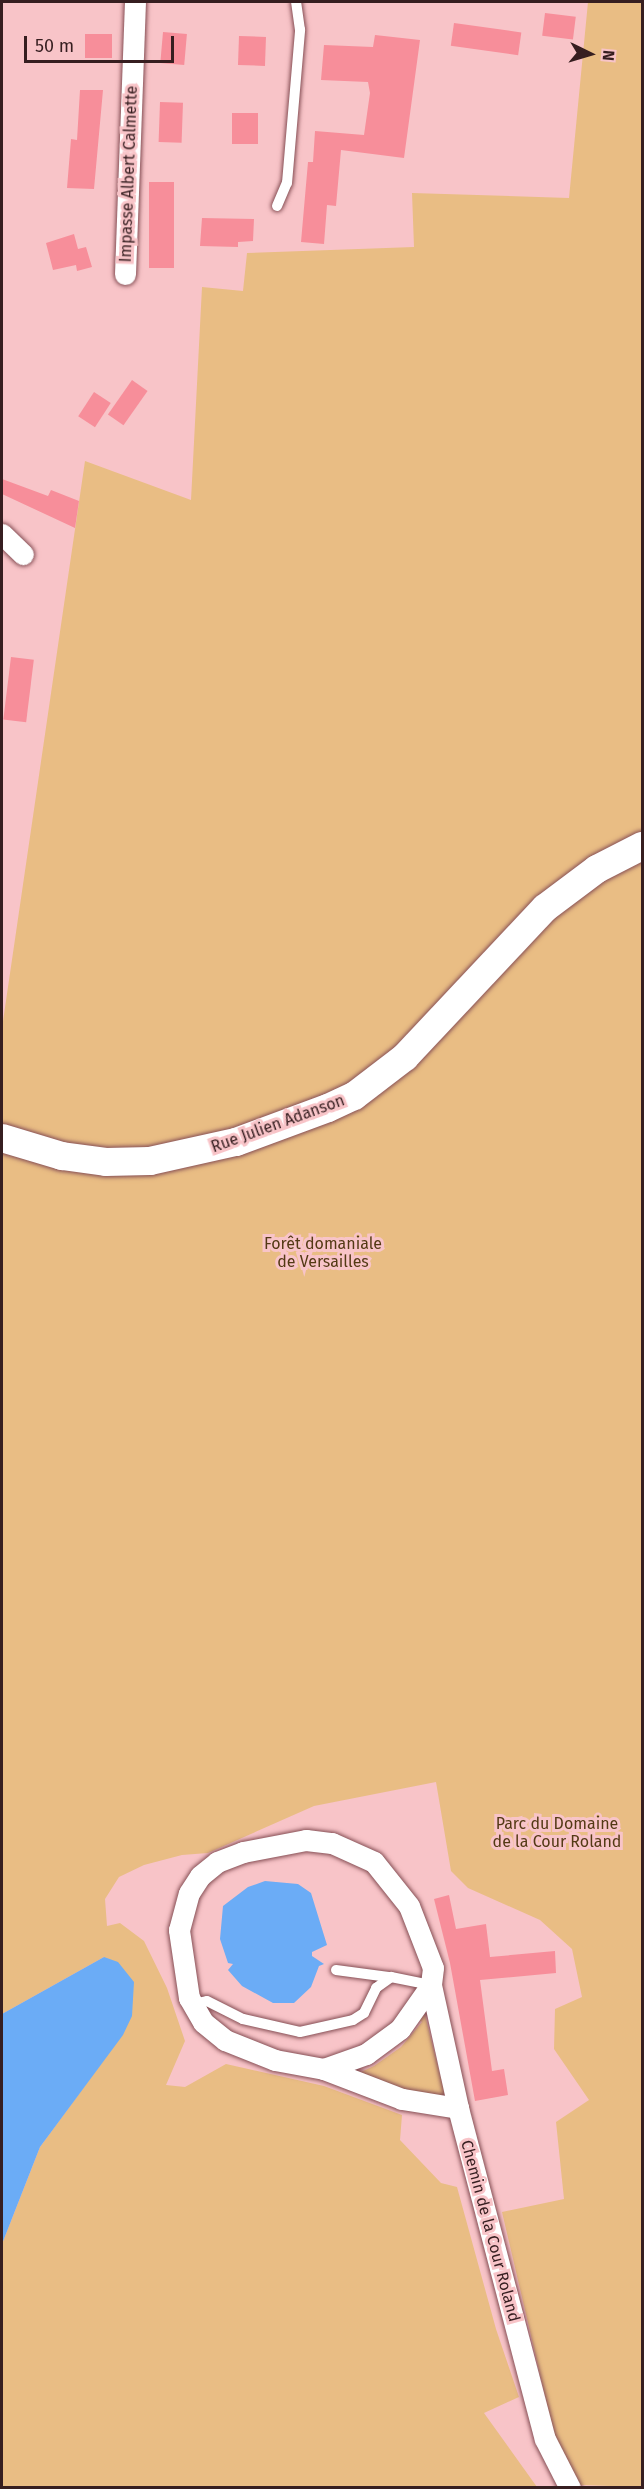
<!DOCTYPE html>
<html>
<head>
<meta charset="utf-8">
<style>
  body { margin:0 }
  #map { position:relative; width:644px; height:2489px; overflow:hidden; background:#f8c4c8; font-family:"Fira Sans",sans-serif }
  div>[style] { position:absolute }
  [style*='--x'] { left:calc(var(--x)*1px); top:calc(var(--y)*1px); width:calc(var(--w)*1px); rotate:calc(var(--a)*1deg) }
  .green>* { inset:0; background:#e9bd84 }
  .water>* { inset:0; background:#6bacf6 }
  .building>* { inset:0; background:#f78e9a; transform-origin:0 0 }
  .roads { filter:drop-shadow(0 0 2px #864f55) drop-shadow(0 0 2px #864f55) }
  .service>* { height:10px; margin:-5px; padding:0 5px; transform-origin:5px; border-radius:5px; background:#fff }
  .minor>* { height:21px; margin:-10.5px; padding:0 10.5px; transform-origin:10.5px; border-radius:10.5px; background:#fff }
  .secondary>* { height:28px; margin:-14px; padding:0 14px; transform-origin:14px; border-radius:14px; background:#fff }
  span { translate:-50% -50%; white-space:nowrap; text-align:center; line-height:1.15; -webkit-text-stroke:6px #f8c4c8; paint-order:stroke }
  .street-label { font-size:16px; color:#361e20 }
  .park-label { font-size:16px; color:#533914 }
  .frame { position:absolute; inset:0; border:3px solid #361e20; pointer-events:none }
  .north { position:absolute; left:560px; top:24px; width:60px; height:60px; -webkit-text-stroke:4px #f8c4c8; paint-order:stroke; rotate:95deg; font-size:16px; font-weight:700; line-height:24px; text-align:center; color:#361e20 }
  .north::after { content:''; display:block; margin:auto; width:21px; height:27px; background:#361e20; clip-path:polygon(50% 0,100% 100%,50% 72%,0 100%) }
  .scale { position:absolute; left:24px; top:36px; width:150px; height:27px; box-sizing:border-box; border:3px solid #361e20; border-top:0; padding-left:8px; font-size:18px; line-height:21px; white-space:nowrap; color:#361e20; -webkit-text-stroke:4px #f8c4c8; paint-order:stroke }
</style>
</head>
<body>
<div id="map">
  <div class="green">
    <div style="clip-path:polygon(588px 2px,642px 2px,642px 2487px,579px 2485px,554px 2434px,502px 2212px,564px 2199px,556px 2122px,589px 2100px,554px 2049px,555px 2009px,582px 1997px,572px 1949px,540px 1920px,468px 1888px,451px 1871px,436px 1782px,314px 1806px,208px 1853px,182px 1855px,144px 1865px,119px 1877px,105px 1899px,107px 1926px,120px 1923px,144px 1941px,167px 1988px,185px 2041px,166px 2085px,185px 2087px,226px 2064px,324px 2086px,402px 2115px,400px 2140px,441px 2183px,457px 2187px,496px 2329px,519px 2397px,484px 2413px,537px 2487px,2px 2487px,2px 2244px,40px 2147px,106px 2057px,104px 1957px,2px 2014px,2px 1028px,85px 461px,191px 500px,202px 287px,243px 291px,247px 253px,414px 247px,412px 193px,569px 198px)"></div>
    <div style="clip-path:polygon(425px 2015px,445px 2095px,412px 2095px,357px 2074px,356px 2069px,361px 2072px,374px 2066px,401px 2047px,422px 2022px,417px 2018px)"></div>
  </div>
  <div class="water">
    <div style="clip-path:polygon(265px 1881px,298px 1884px,311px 1893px,327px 1945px,312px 1952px,312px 1956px,324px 1964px,319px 1966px,311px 1987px,294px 2003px,273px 2003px,242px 1986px,228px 1970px,233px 1964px,228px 1963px,220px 1939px,223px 1906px,248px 1887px)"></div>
    <div style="clip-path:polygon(104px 1957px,118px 1962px,134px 1982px,132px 2016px,123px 2035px,40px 2147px,2px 2244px,2px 2014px)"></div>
  </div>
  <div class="building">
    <div style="left:545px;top:13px;width:31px;height:23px;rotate:7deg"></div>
    <div style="left:454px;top:23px;width:68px;height:23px;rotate:8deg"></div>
    <div style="left:163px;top:32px;width:24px;height:31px;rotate:5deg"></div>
    <div style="left:85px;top:34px;width:27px;height:24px"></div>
    <div style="clip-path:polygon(375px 35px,420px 40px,404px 158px,341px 150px,336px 206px,327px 205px,324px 244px,301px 242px,308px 162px,313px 162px,315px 131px,364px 135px,370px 93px,368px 82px,321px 80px,324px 45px,373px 47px)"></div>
    <div style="left:239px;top:36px;width:27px;height:29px;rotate:2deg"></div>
    <div style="clip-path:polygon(80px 90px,103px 90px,94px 189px,67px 188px,71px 139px,77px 140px)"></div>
    <div style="left:160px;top:102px;width:23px;height:40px;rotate:2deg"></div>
    <div style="left:232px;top:113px;width:26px;height:31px"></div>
    <div style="left:149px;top:182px;width:25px;height:86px"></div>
    <div style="clip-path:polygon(202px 218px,254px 219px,253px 241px,238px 242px,238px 247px,200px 246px)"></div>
    <div style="clip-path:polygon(74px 234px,78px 249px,86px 247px,92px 267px,77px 271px,76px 265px,53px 270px,46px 243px)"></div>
    <div style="left:132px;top:380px;width:19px;height:42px;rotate:35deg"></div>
    <div style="left:94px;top:392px;width:20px;height:29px;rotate:33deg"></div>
    <div style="clip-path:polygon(2px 479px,48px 496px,51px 490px,79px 501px,75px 528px,2px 494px)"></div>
    <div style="left:11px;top:657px;width:23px;height:63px;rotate:7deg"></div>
    <div style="clip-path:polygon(449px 1895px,456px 1929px,486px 1924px,490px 1957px,555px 1951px,556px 1973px,480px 1980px,492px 2071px,504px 2069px,508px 2095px,475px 2101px,450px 1963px,434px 1899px)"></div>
  </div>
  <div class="roads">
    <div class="service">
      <div style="--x:277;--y:206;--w:25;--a:-67"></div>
      <div style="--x:287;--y:183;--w:154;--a:-85.1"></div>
      <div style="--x:300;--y:30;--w:28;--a:-98"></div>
      <div style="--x:336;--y:1970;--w:53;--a:7.5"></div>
      <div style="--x:193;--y:2004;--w:14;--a:-12"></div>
      <div style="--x:207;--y:2001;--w:40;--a:26.6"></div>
      <div style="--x:243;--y:2019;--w:58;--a:12.8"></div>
      <div style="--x:300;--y:2032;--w:54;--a:-12.8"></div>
      <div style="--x:353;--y:2020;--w:13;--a:-32"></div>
      <div style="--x:364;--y:2013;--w:28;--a:-64"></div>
      <div style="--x:376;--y:1988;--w:19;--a:-36"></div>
      <div style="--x:391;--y:1977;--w:41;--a:11.3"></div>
    </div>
    <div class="minor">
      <div style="--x:125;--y:274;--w:272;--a:-87.9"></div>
      <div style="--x:2;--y:534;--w:29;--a:44"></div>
      <div style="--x:324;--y:2069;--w:45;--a:-19.7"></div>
      <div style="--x:366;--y:2054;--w:42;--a:-36.3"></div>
      <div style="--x:400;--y:2029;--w:54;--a:-54.8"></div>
      <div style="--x:458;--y:2108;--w:57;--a:-170.9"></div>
      <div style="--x:402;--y:2099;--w:84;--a:-159"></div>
      <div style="--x:324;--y:2069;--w:50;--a:-169.6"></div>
      <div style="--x:275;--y:2060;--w:54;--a:-158.2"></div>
      <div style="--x:225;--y:2040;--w:28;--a:-141"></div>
      <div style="--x:203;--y:2022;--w:28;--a:-120"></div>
      <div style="--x:189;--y:1998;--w:69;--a:-98.4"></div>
      <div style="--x:179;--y:1930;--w:38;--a:-75"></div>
      <div style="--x:189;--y:1893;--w:20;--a:-57"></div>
      <div style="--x:200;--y:1876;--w:22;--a:-39"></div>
      <div style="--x:217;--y:1862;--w:28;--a:-21"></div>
      <div style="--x:243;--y:1852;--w:64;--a:-10.8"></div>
      <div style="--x:306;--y:1840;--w:26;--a:7"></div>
      <div style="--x:332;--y:1843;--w:46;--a:24.3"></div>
      <div style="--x:374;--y:1862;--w:56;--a:51.5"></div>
      <div style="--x:409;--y:1906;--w:66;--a:68.8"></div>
      <div style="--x:433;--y:1968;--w:17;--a:97"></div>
      <div style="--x:431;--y:1985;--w:126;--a:77.6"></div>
      <div style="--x:458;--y:2108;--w:342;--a:75.3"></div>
      <div style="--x:545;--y:2439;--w:55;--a:63"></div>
    </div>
    <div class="secondary">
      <div style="--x:2;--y:1138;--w:63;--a:16.7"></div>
      <div style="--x:62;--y:1156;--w:44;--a:7.8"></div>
      <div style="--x:106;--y:1162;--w:44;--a:-1.3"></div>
      <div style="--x:150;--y:1161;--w:88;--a:-12.5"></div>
      <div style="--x:236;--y:1142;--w:98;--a:-20.3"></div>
      <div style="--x:328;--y:1108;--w:29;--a:-25"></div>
      <div style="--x:354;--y:1096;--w:64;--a:-37.4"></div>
      <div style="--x:405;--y:1057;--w:204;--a:-46.8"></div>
      <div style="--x:545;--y:908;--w:65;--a:-36.9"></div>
      <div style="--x:597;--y:869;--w:51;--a:-27.1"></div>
    </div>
  </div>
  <div class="street-label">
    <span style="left:129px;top:174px;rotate:-88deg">Impasse Albert Calmette</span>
    <span style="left:278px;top:1124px;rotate:-20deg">Rue Julien Adanson</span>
    <span style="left:490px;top:2231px;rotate:75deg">Chemin de la Cour Roland</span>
  </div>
  <div class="park-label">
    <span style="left:323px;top:1253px">Forêt domaniale<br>de Versailles</span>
    <span style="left:557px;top:1833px">Parc du Domaine<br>de la Cour Roland</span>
  </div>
  <div class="frame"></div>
  <div class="north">N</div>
  <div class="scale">50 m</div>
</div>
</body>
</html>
